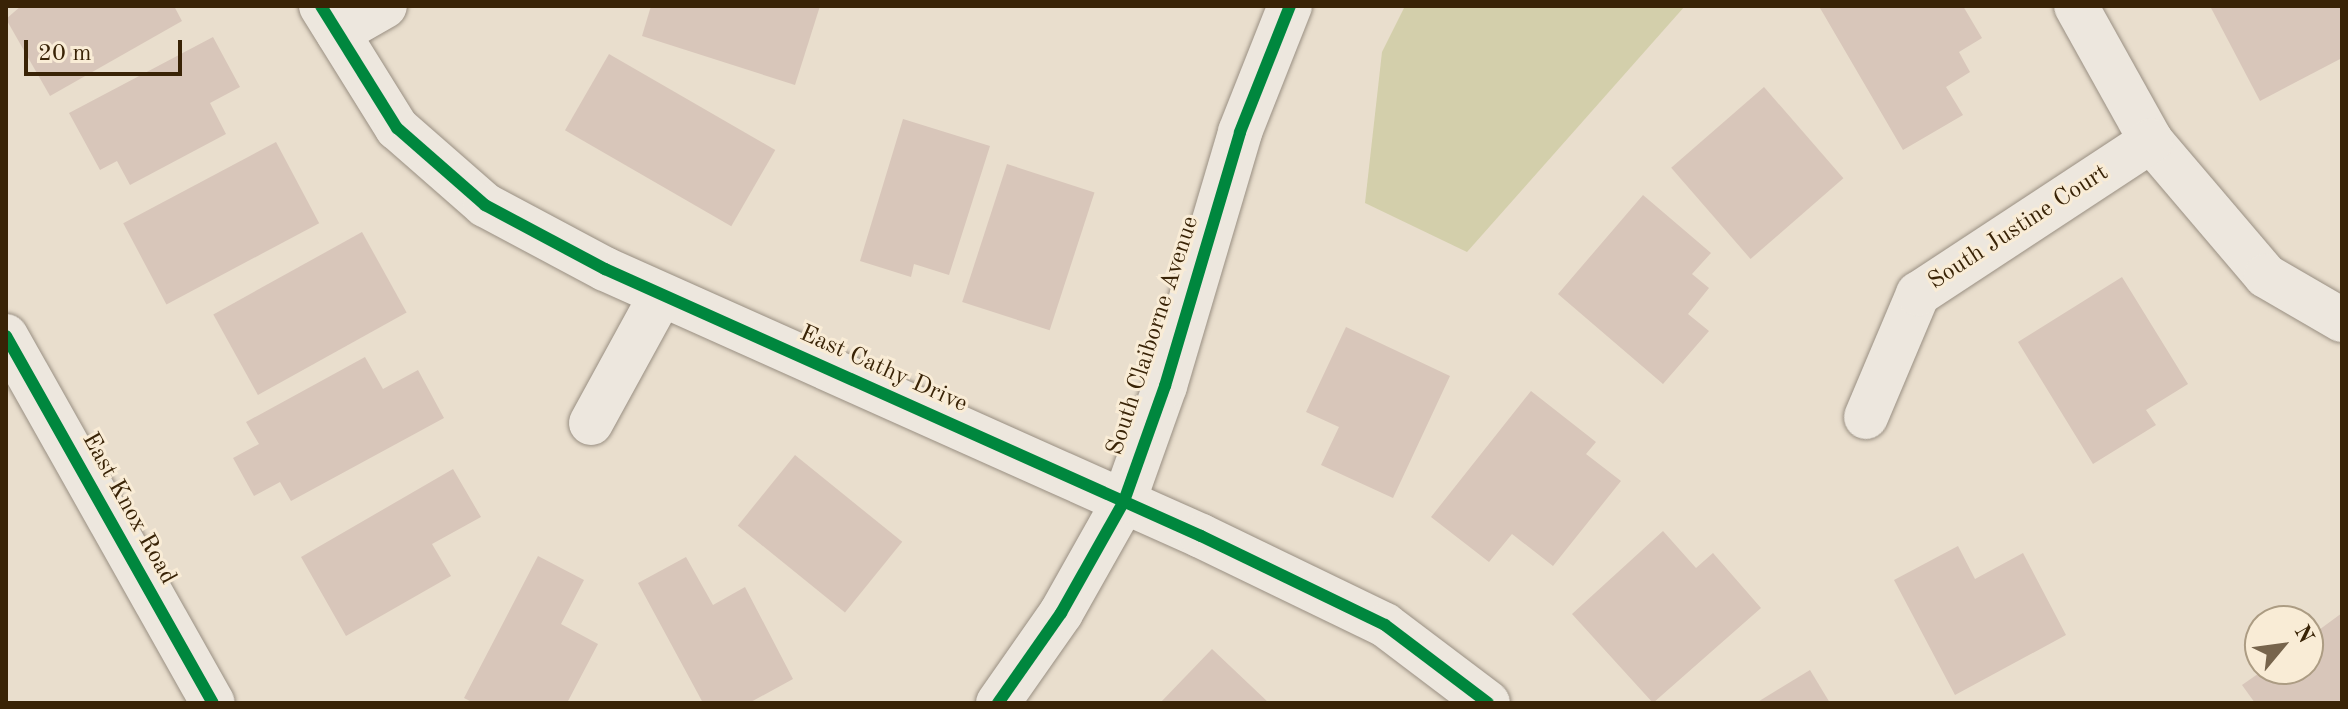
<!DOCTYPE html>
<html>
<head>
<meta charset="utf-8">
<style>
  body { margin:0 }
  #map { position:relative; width:2348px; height:709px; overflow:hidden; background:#e9decd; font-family:"Old Standard TT",serif }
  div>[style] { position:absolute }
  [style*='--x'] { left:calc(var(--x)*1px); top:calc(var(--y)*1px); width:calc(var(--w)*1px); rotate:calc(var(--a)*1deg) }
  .green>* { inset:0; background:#d3cfab }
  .building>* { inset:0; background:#d8c6ba; transform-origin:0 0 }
  .roads { filter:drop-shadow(0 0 2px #998f82) drop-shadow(0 0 2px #998f82) }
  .minor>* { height:44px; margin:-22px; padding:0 22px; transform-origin:22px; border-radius:22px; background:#ede7de }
  .cycleway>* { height:12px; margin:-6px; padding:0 6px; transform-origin:6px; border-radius:6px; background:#00873e }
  span { translate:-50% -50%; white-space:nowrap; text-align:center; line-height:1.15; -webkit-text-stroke:6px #f9ecd6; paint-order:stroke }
  .street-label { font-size:24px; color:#392306 }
  .frame { position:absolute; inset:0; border:8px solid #392306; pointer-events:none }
  .north { position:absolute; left:2244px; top:605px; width:80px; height:80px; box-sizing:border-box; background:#f9ecd6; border:2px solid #ac9c83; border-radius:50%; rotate:61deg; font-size:22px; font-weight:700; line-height:32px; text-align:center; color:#392306 }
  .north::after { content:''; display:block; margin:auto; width:28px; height:36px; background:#77644c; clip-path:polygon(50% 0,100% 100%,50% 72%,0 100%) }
  .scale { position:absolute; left:24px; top:40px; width:158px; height:36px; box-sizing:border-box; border:4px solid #392306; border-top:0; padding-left:10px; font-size:24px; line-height:28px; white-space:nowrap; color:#392306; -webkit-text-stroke:6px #f9ecd6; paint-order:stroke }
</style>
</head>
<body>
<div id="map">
  <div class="green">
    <div style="clip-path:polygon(1405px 6px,1685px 6px,1467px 252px,1365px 203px,1382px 52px)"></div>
  </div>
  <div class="building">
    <div style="clip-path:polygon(21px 6px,174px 6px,182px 21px,50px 96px,6px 19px)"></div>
    <div style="clip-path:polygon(651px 6px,820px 6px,795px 85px,642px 36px)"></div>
    <div style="clip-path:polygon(1824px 6px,1963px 6px,1982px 38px,1959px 52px,1970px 72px,1946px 87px,1963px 115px,1903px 150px,1820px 8px)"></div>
    <div style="clip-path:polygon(2210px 6px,2342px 6px,2342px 58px,2260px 101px)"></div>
    <div style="clip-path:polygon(213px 37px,240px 87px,210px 103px,226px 134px,130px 185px,117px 161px,100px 170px,69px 113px)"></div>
    <div style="left:609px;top:54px;width:192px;height:88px;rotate:30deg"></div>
    <div style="left:1764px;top:87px;width:121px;height:123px;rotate:49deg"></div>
    <div style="clip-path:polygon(903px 119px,990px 146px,949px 275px,914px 264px,911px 277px,860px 261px)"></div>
    <div style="left:276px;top:142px;width:92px;height:173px;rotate:62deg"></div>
    <div style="left:1007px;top:164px;width:92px;height:145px;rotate:18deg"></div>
    <div style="clip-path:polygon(1643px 195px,1711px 253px,1692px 274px,1709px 288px,1688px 314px,1709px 331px,1663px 384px,1558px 294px)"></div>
    <div style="left:362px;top:232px;width:92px;height:170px;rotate:61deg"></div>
    <div style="clip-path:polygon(2122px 277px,2188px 384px,2146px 410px,2156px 425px,2093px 464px,2018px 342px)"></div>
    <div style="clip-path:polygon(1346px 327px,1450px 376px,1393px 498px,1321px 465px,1339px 427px,1306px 412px)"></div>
    <div style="clip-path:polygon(365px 357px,383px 389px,418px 370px,444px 418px,291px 501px,280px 482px,254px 496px,233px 458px,259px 444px,246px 422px)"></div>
    <div style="clip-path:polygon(1531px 391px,1596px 442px,1586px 454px,1621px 481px,1553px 566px,1512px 534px,1489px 562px,1431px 517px)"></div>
    <div style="left:795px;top:455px;width:138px;height:91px;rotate:39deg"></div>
    <div style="clip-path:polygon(453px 469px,481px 517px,432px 544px,451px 576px,346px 636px,301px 557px)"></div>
    <div style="clip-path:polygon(1663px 531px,1696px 568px,1713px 553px,1761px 608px,1653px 703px,1572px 614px)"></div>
    <div style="clip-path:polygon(1958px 546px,1975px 579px,2023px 553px,2066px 635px,1955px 695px,1894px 580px)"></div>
    <div style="clip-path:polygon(538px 556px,584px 580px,561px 624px,598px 644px,567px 703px,474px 703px,464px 698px)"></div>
    <div style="clip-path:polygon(686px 557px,713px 605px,745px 587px,793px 679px,749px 703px,703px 703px,638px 583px)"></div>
    <div style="clip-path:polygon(2342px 613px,2342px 703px,2255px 703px,2242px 685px,2265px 669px,2308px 669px,2308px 638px)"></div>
    <div style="clip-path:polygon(1212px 649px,1269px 703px,1160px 703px)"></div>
    <div style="clip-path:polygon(1810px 670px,1830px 703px,1756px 703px)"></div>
  </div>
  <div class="roads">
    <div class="minor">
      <div style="--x:321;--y:6;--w:144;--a:58.1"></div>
      <div style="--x:397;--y:128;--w:117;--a:41.2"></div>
      <div style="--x:485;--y:205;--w:136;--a:28.1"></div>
      <div style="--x:605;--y:269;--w:653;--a:24.13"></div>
      <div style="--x:1201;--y:536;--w:204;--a:25.8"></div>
      <div style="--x:1385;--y:625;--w:129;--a:37.1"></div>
      <div style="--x:2076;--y:6;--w:154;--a:60.9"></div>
      <div style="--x:2151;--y:141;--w:177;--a:49.6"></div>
      <div style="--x:2266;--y:276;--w:88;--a:30.1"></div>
      <div style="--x:338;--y:33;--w:54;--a:-29.9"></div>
      <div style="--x:6;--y:336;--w:421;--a:60.6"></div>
      <div style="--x:1866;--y:417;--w:134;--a:-67.1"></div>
      <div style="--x:1918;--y:294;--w:279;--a:-33.3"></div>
      <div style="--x:591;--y:423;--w:146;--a:-61.3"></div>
      <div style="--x:998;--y:703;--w:110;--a:-55"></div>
      <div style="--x:1061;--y:613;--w:129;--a:-60.6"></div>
      <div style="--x:1124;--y:501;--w:122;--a:-70.4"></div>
      <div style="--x:1165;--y:386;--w:265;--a:-73.5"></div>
      <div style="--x:1240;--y:132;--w:136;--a:-68.4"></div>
    </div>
  </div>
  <div class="cycleway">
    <div style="--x:321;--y:6;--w:144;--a:58.1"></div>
    <div style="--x:397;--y:128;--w:117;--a:41.2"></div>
    <div style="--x:485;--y:205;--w:136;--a:28.1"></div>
    <div style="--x:605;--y:269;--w:653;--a:24.13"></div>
    <div style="--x:1201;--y:536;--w:204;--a:25.8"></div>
    <div style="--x:1385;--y:625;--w:129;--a:37.1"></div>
    <div style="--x:6;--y:336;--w:421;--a:60.6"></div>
    <div style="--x:998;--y:703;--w:110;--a:-55"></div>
    <div style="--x:1061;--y:613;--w:129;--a:-60.6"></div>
    <div style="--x:1124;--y:501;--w:122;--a:-70.4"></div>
    <div style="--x:1165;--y:386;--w:265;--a:-73.5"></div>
    <div style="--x:1240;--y:132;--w:136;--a:-68.4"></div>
  </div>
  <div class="street-label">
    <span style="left:2019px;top:228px;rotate:-33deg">South Justine Court</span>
    <span style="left:1154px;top:336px;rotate:-72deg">South Claiborne Avenue</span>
    <span style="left:883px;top:370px;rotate:24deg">East Cathy Drive</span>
    <span style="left:128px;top:509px;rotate:61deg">East Knox Road</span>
  </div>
  <div class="frame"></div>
  <div class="north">N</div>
  <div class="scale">20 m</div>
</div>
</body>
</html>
